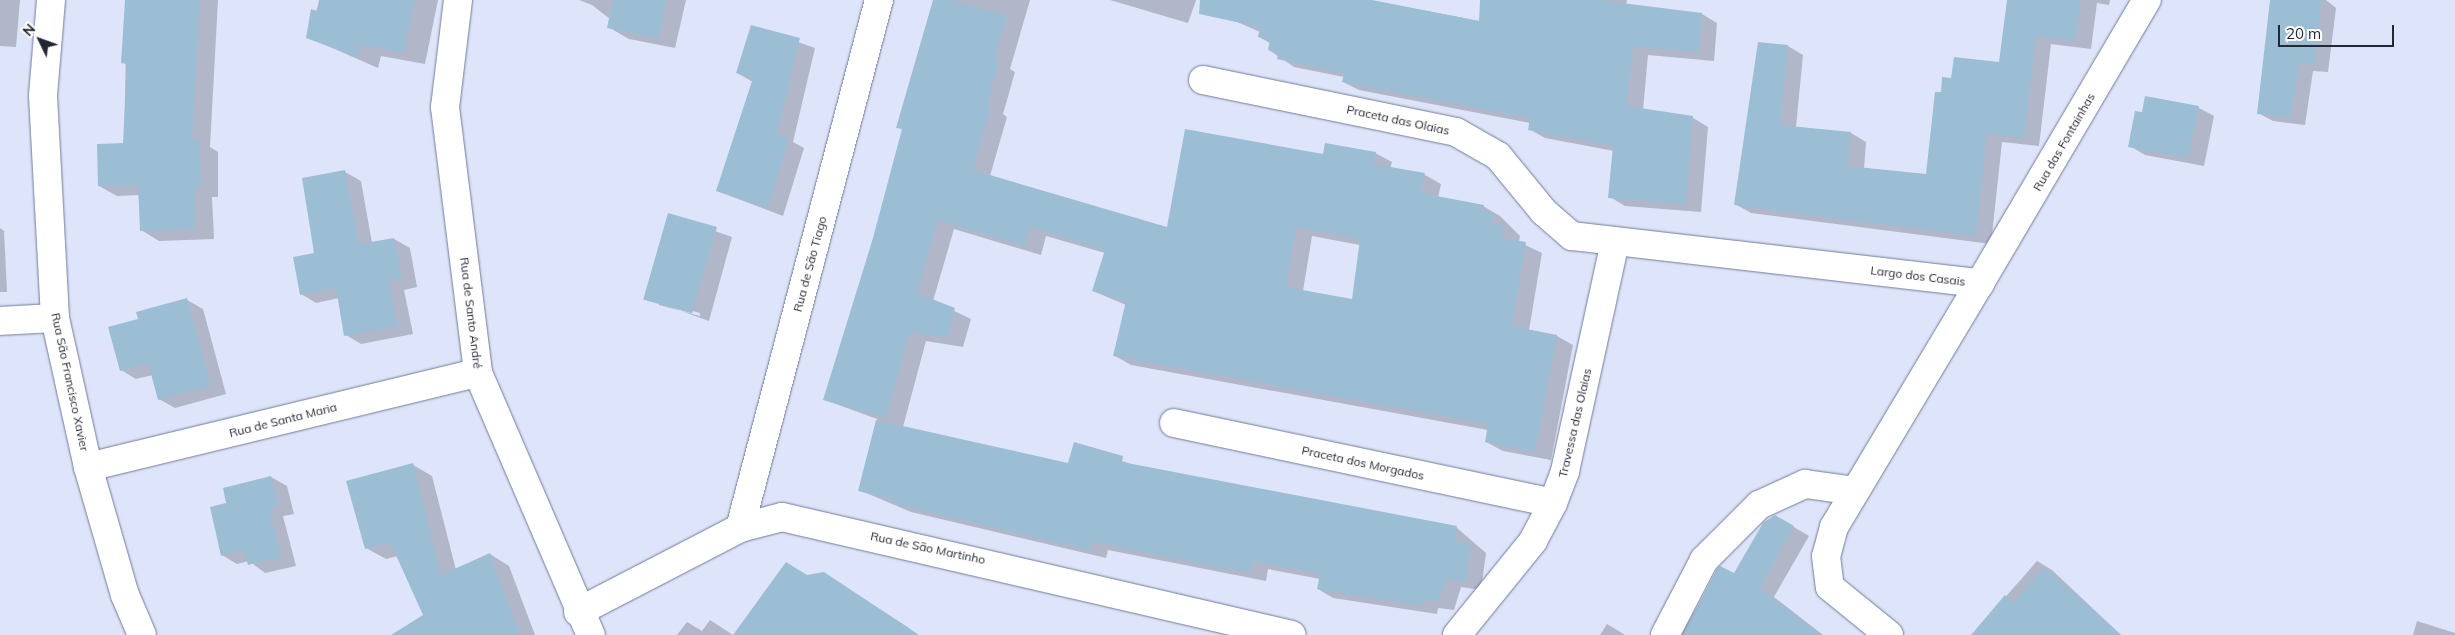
<!DOCTYPE html>
<html>
<head>
<meta charset="utf-8">
<style>
  body { margin:0 }
  #map { position:relative; width:2455px; height:635px; overflow:hidden; background:#dee5fa; font-family:Mulish,sans-serif }
  div>[style] { position:absolute }
  [style*='--x'] { left:calc(var(--x)*1px); top:calc(var(--y)*1px); width:calc(var(--w)*1px); rotate:calc(var(--a)*1deg) }
  .shadow>* { inset:0; background:#0003 }
  .building>* { inset:0; background:#9cbed4; transform-origin:0 0 }
  .roads { filter:drop-shadow(0 0 1px #717b9a) drop-shadow(0 0 1px #717b9a) }
  .street>* { height:28px; margin:-14px; padding:0 14px; transform-origin:14px; border-radius:14px; background:#fff }
  span { translate:-50% -50%; white-space:nowrap; text-align:center; line-height:1.15; -webkit-text-stroke:5px #fff; paint-order:stroke }
  .street-label { font-size:12px; color:#242834 }
  .north { position:absolute; left:15px; top:15px; width:50px; height:50px; -webkit-text-stroke:4px #fff; paint-order:stroke; rotate:312deg; font-size:14px; font-weight:700; line-height:20px; text-align:center; color:#242834 }
  .north::after { content:''; display:block; margin:auto; width:18px; height:22px; background:#242834; clip-path:polygon(50% 0,100% 100%,50% 72%,0 100%) }
  .scale { position:absolute; left:2278px; top:25px; width:116px; height:22px; box-sizing:border-box; border:2px solid #242834; border-top:0; padding-left:6px; font-size:15px; line-height:18px; white-space:nowrap; color:#242834; -webkit-text-stroke:4px #fff; paint-order:stroke }
</style>
</head>
<body>
<div id="map">
  <div class="shadow">
    <div style="clip-path:polygon(0 0,20px 0,16px 47px,0 46px)"></div>
    <div style="clip-path:polygon(127px 0,218px 0,210px 147px,218px 152px,218px 197px,212px 197px,214px 239px,159px 241px,141px 230px,139px 195px,117px 196px,99px 186px,124px 144px)"></div>
    <div style="clip-path:polygon(320px 0,438px 0,425px 64px,381px 56px,378px 68px,307px 37px)"></div>
    <div style="clip-path:polygon(579px 0,686px 0,675px 48px,629px 39px,608px 27px,610px 19px,592px 5px)"></div>
    <div style="clip-path:polygon(evenodd,936px 0,1030px 0,1010px 69px,1015px 72px,1003px 114px,1007px 117px,990px 176px,1168px 228px,1324px 156px,1375px 153px,1392px 162px,1390px 169px,1425px 175px,1441px 184px,1438px 198px,1483px 206px,1500px 216px,1520px 236px,1519px 242px,1542px 253px,1529px 330px,1557px 336px,1573px 345px,1551px 460px,1503px 451px,1486px 442px,1488px 430px,1131px 365px,1115px 356px,1126px 305px,1093px 291px,1105px 253px,1046px 236px,1041px 255px,954px 229px,933px 301px,971px 319px,963px 347px,926px 341px,903px 427px,1069px 465px,1075px 444px,1139px 467px,1457px 528px,1486px 553px,1481px 590px,1461px 587px,1454px 610px,1438px 608px,1437px 614px,1333px 598px,1318px 589px,1320px 579px,1268px 569px,1266px 581px,1108px 550px,1106px 558px,911px 512px,859px 490px,877px 419px,825px 400px,874px 238px,903px 130px,898px 127px,936px 0,1312px 236px,1360px 245px,1353px 301px,1303px 291px,1312px 236px)"></div>
    <div style="clip-path:polygon(1110px 0,1196px 0,1188px 23px)"></div>
    <div style="clip-path:polygon(1239px 0,1368px 0,1564px 37px,1569px 0,1627px 0,1626px 5px,1702px 14px,1717px 23px,1714px 61px,1648px 55px,1643px 110px,1693px 118px,1708px 127px,1701px 212px,1625px 206px,1610px 197px,1614px 151px,1545px 138px,1529px 129px,1530px 123px,1359px 90px,1343px 82px,1344px 77px,1294px 67px,1269px 50px,1270px 43px,1259px 37px,1260px 32px,1235px 21px)"></div>
    <div style="clip-path:polygon(2008px 0,2110px 0,2109px 5px,2097px 3px,2091px 49px,2051px 44px,2039px 146px,2002px 142px,1991px 244px,1751px 213px,1735px 204px,1788px 46px,1803px 55px,1796px 127px,1851px 133px,1866px 142px,1864px 169px,1927px 175px,1942px 93px,1952px 79px,2000px 63px)"></div>
    <div style="clip-path:polygon(2271px 0,2326px 0,2336px 8px,2328px 72px,2313px 71px,2305px 125px,2273px 121px,2258px 113px)"></div>
    <div style="clip-path:polygon(752px 26px,815px 48px,793px 142px,804px 148px,783px 216px,717px 191px,753px 82px,737px 73px)"></div>
    <div style="clip-path:polygon(2199px 108px,2214px 116px,2204px 166px,2145px 155px,2130px 146px,2143px 114px)"></div>
    <div style="clip-path:polygon(345px 172px,361px 181px,372px 243px,394px 239px,410px 248px,417px 287px,404px 290px,413px 334px,361px 344px,346px 335px,339px 298px,316px 303px,301px 294px)"></div>
    <div style="clip-path:polygon(evenodd,669px 215px,732px 237px,709px 321px,645px 298px,669px 215px,659px 302px,700px 313px,700px 316px,659px 305px,659px 302px)"></div>
    <div style="clip-path:polygon(0 228px,4px 231px,7px 292px,0 292px)"></div>
    <div style="clip-path:polygon(187px 300px,203px 309px,226px 394px,175px 408px,159px 399px,153px 375px,136px 379px,121px 370px,139px 320px)"></div>
    <div style="clip-path:polygon(413px 465px,432px 476px,456px 570px,490px 554px,509px 566px,535px 635px,434px 635px,398px 556px,386px 559px,366px 548px)"></div>
    <div style="clip-path:polygon(271px 477px,287px 486px,294px 514px,283px 516px,296px 566px,265px 573px,249px 561px,237px 564px,222px 555px,228px 503px,225px 489px)"></div>
    <div style="clip-path:polygon(1775px 516px,1809px 536px,1774px 597px,1823px 635px,1681px 635px,1718px 570px,1735px 575px)"></div>
    <div style="clip-path:polygon(2037px 561px,2052px 570px,2121px 635px,1972px 635px)"></div>
    <div style="clip-path:polygon(823px 573px,909px 628px,904px 635px,735px 635px,807px 576px)"></div>
    <div style="clip-path:polygon(710px 620px,733px 635px,677px 635px,687px 622px,702px 631px)"></div>
    <div style="clip-path:polygon(2417px 621px,2455px 633px,2455px 635px,2413px 635px)"></div>
    <div style="clip-path:polygon(1607px 624px,1622px 633px,1625px 635px,1600px 635px)"></div>
  </div>
  <div class="building">
    <div style="clip-path:polygon(125px 0,200px 0,192px 141px,200px 140px,201px 187px,194px 188px,196px 229px,140px 231px,138px 185px,98px 186px,97px 144px,123px 143px,127px 64px,121px 63px)"></div>
    <div style="clip-path:polygon(319px 0,415px 0,404px 53px,360px 45px,358px 57px,306px 38px,311px 9px,317px 11px)"></div>
    <div style="clip-path:polygon(613px 0,666px 0,659px 38px,607px 28px)"></div>
    <div style="clip-path:polygon(evenodd,933px 0,951px 0,1007px 16px,994px 60px,999px 61px,987px 105px,991px 106px,973px 170px,1167px 227px,1185px 129px,1323px 154px,1325px 143px,1376px 152px,1373px 164px,1425px 173px,1421px 193px,1484px 205px,1483px 211px,1494px 213px,1492px 224px,1504px 226px,1502px 238px,1526px 242px,1512px 326px,1557px 335px,1535px 452px,1485px 442px,1488px 424px,1113px 356px,1126px 301px,1092px 291px,1105px 250px,1030px 227px,1025px 246px,938px 220px,917px 293px,955px 308px,947px 338px,910px 332px,886px 418px,823px 400px,873px 238px,902px 129px,896px 128px,933px 0,1296px 227px,1360px 239px,1352px 299px,1286px 287px,1296px 227px)"></div>
    <div style="clip-path:polygon(1200px 0,1372px 0,1479px 21px,1480px 0,1598px 0,1702px 13px,1699px 52px,1633px 47px,1627px 106px,1693px 116px,1686px 204px,1608px 198px,1613px 146px,1528px 130px,1530px 118px,1342px 82px,1344px 73px,1277px 59px,1278px 52px,1268px 50px,1270px 40px,1258px 37px,1260px 27px,1199px 14px)"></div>
    <div style="clip-path:polygon(2007px 0,2081px 0,2075px 41px,2036px 36px,2024px 138px,1987px 134px,1976px 236px,1734px 205px,1758px 42px,1788px 45px,1780px 125px,1851px 132px,1848px 166px,1926px 174px,1935px 92px,1941px 92px,1942px 77px,1951px 78px,1954px 57px,1999px 62px)"></div>
    <div style="clip-path:polygon(2270px 0,2322px 0,2314px 65px,2299px 63px,2291px 117px,2257px 114px)"></div>
    <div style="clip-path:polygon(751px 25px,800px 38px,777px 134px,789px 138px,768px 208px,716px 191px,753px 78px,736px 73px)"></div>
    <div style="clip-path:polygon(2145px 96px,2199px 106px,2188px 158px,2128px 147px,2135px 111px,2142px 112px)"></div>
    <div style="clip-path:polygon(345px 170px,359px 244px,394px 238px,402px 279px,389px 281px,398px 326px,344px 336px,336px 288px,300px 295px,293px 257px,314px 253px,302px 178px)"></div>
    <div style="left:668px;top:213px;width:51px;height:90px;rotate:16deg"></div>
    <div style="clip-path:polygon(187px 298px,211px 386px,158px 400px,148px 363px,120px 371px,108px 327px,138px 319px,136px 312px)"></div>
    <div style="clip-path:polygon(876px 420px,1068px 463px,1074px 442px,1123px 456px,1122px 462px,1457px 526px,1455px 541px,1471px 543px,1466px 582px,1446px 579px,1439px 601px,1423px 600px,1422px 606px,1317px 589px,1320px 574px,1253px 561px,1250px 573px,1093px 542px,1090px 550px,894px 504px,895px 500px,858px 491px)"></div>
    <div style="clip-path:polygon(413px 463px,441px 575px,490px 553px,520px 635px,391px 635px,423px 615px,390px 542px,365px 549px,346px 481px)"></div>
    <div style="clip-path:polygon(271px 476px,279px 505px,269px 508px,281px 557px,248px 565px,244px 550px,221px 556px,210px 507px,226px 503px,223px 488px)"></div>
    <div style="clip-path:polygon(1775px 515px,1794px 526px,1760px 588px,1821px 635px,1683px 635px,1717px 569px,1720px 566px,1734px 573px,1763px 523px)"></div>
    <div style="clip-path:polygon(786px 562px,807px 575px,824px 572px,919px 635px,733px 635px)"></div>
    <div style="clip-path:polygon(2044px 568px,2055px 576px,2121px 635px,1971px 635px,2005px 595px,2013px 603px)"></div>
  </div>
  <div class="roads">
    <div class="street">
      <div style="--x:51;--y:0;--w:96;--a:94.8"></div>
      <div style="--x:43;--y:96;--w:222;--a:86.9"></div>
      <div style="--x:55;--y:318;--w:153;--a:77.5"></div>
      <div style="--x:88;--y:467;--w:133;--a:73.9"></div>
      <div style="--x:125;--y:595;--w:43;--a:67"></div>
      <div style="--x:458;--y:0;--w:108;--a:96.9"></div>
      <div style="--x:445;--y:107;--w:268;--a:82.9"></div>
      <div style="--x:478;--y:373;--w:285;--a:66.7"></div>
      <div style="--x:1203;--y:80;--w:258;--a:11.6"></div>
      <div style="--x:1456;--y:132;--w:48;--a:29.7"></div>
      <div style="--x:1498;--y:156;--w:72;--a:50.6"></div>
      <div style="--x:1544;--y:212;--w:37;--a:41"></div>
      <div style="--x:1572;--y:236;--w:411;--a:6.6"></div>
      <div style="--x:1980;--y:283;--w:284;--a:120.9"></div>
      <div style="--x:1834;--y:527;--w:30;--a:105"></div>
      <div style="--x:1826;--y:556;--w:31;--a:83"></div>
      <div style="--x:1830;--y:587;--w:76;--a:39.1"></div>
      <div style="--x:1980;--y:283;--w:329;--a:-59.5"></div>
      <div style="--x:0;--y:321;--w:55;--a:-3.1"></div>
      <div style="--x:1174;--y:423;--w:387;--a:11.9"></div>
      <div style="--x:88;--y:467;--w:401;--a:-13.6"></div>
      <div style="--x:740;--y:528;--w:546;--a:-75.25"></div>
      <div style="--x:578;--y:612;--w:182;--a:-27.4"></div>
      <div style="--x:740;--y:528;--w:43;--a:-14.7"></div>
      <div style="--x:782;--y:517;--w:523;--a:13.03"></div>
      <div style="--x:1457;--y:635;--w:121;--a:-51"></div>
      <div style="--x:1533;--y:541;--w:43;--a:-62.2"></div>
      <div style="--x:1553;--y:503;--w:34;--a:-69"></div>
      <div style="--x:1565;--y:471;--w:235;--a:-77.7"></div>
      <div style="--x:1665;--y:635;--w:85;--a:-62.5"></div>
      <div style="--x:1704;--y:560;--w:78;--a:-45"></div>
      <div style="--x:1759;--y:505;--w:51;--a:-24.5"></div>
      <div style="--x:1805;--y:484;--w:50;--a:8"></div>
    </div>
  </div>
  <div class="street-label">
    <span style="left:1398px;top:120px;rotate:12deg">Praceta das Olaias</span>
    <span style="left:2064px;top:142px;rotate:-60deg">Rua das Fontainhas</span>
    <span style="left:810px;top:264px;rotate:-75deg">Rua de São Tiago</span>
    <span style="left:1918px;top:276px;rotate:7deg">Largo dos Casais</span>
    <span style="left:471px;top:313px;rotate:83deg">Rua de Santo André</span>
    <span style="left:70px;top:382px;rotate:78deg">Rua São Francisco Xavier</span>
    <span style="left:283px;top:420px;rotate:-14deg">Rua de Santa Maria</span>
    <span style="left:1575px;top:423px;rotate:-77deg">Travessa das Olaias</span>
    <span style="left:1363px;top:463px;rotate:12deg">Praceta dos Morgados</span>
    <span style="left:928px;top:548px;rotate:12deg">Rua de São Martinho</span>
  </div>
  <div class="north">N</div>
  <div class="scale">20 m</div>
</div>
</body>
</html>
